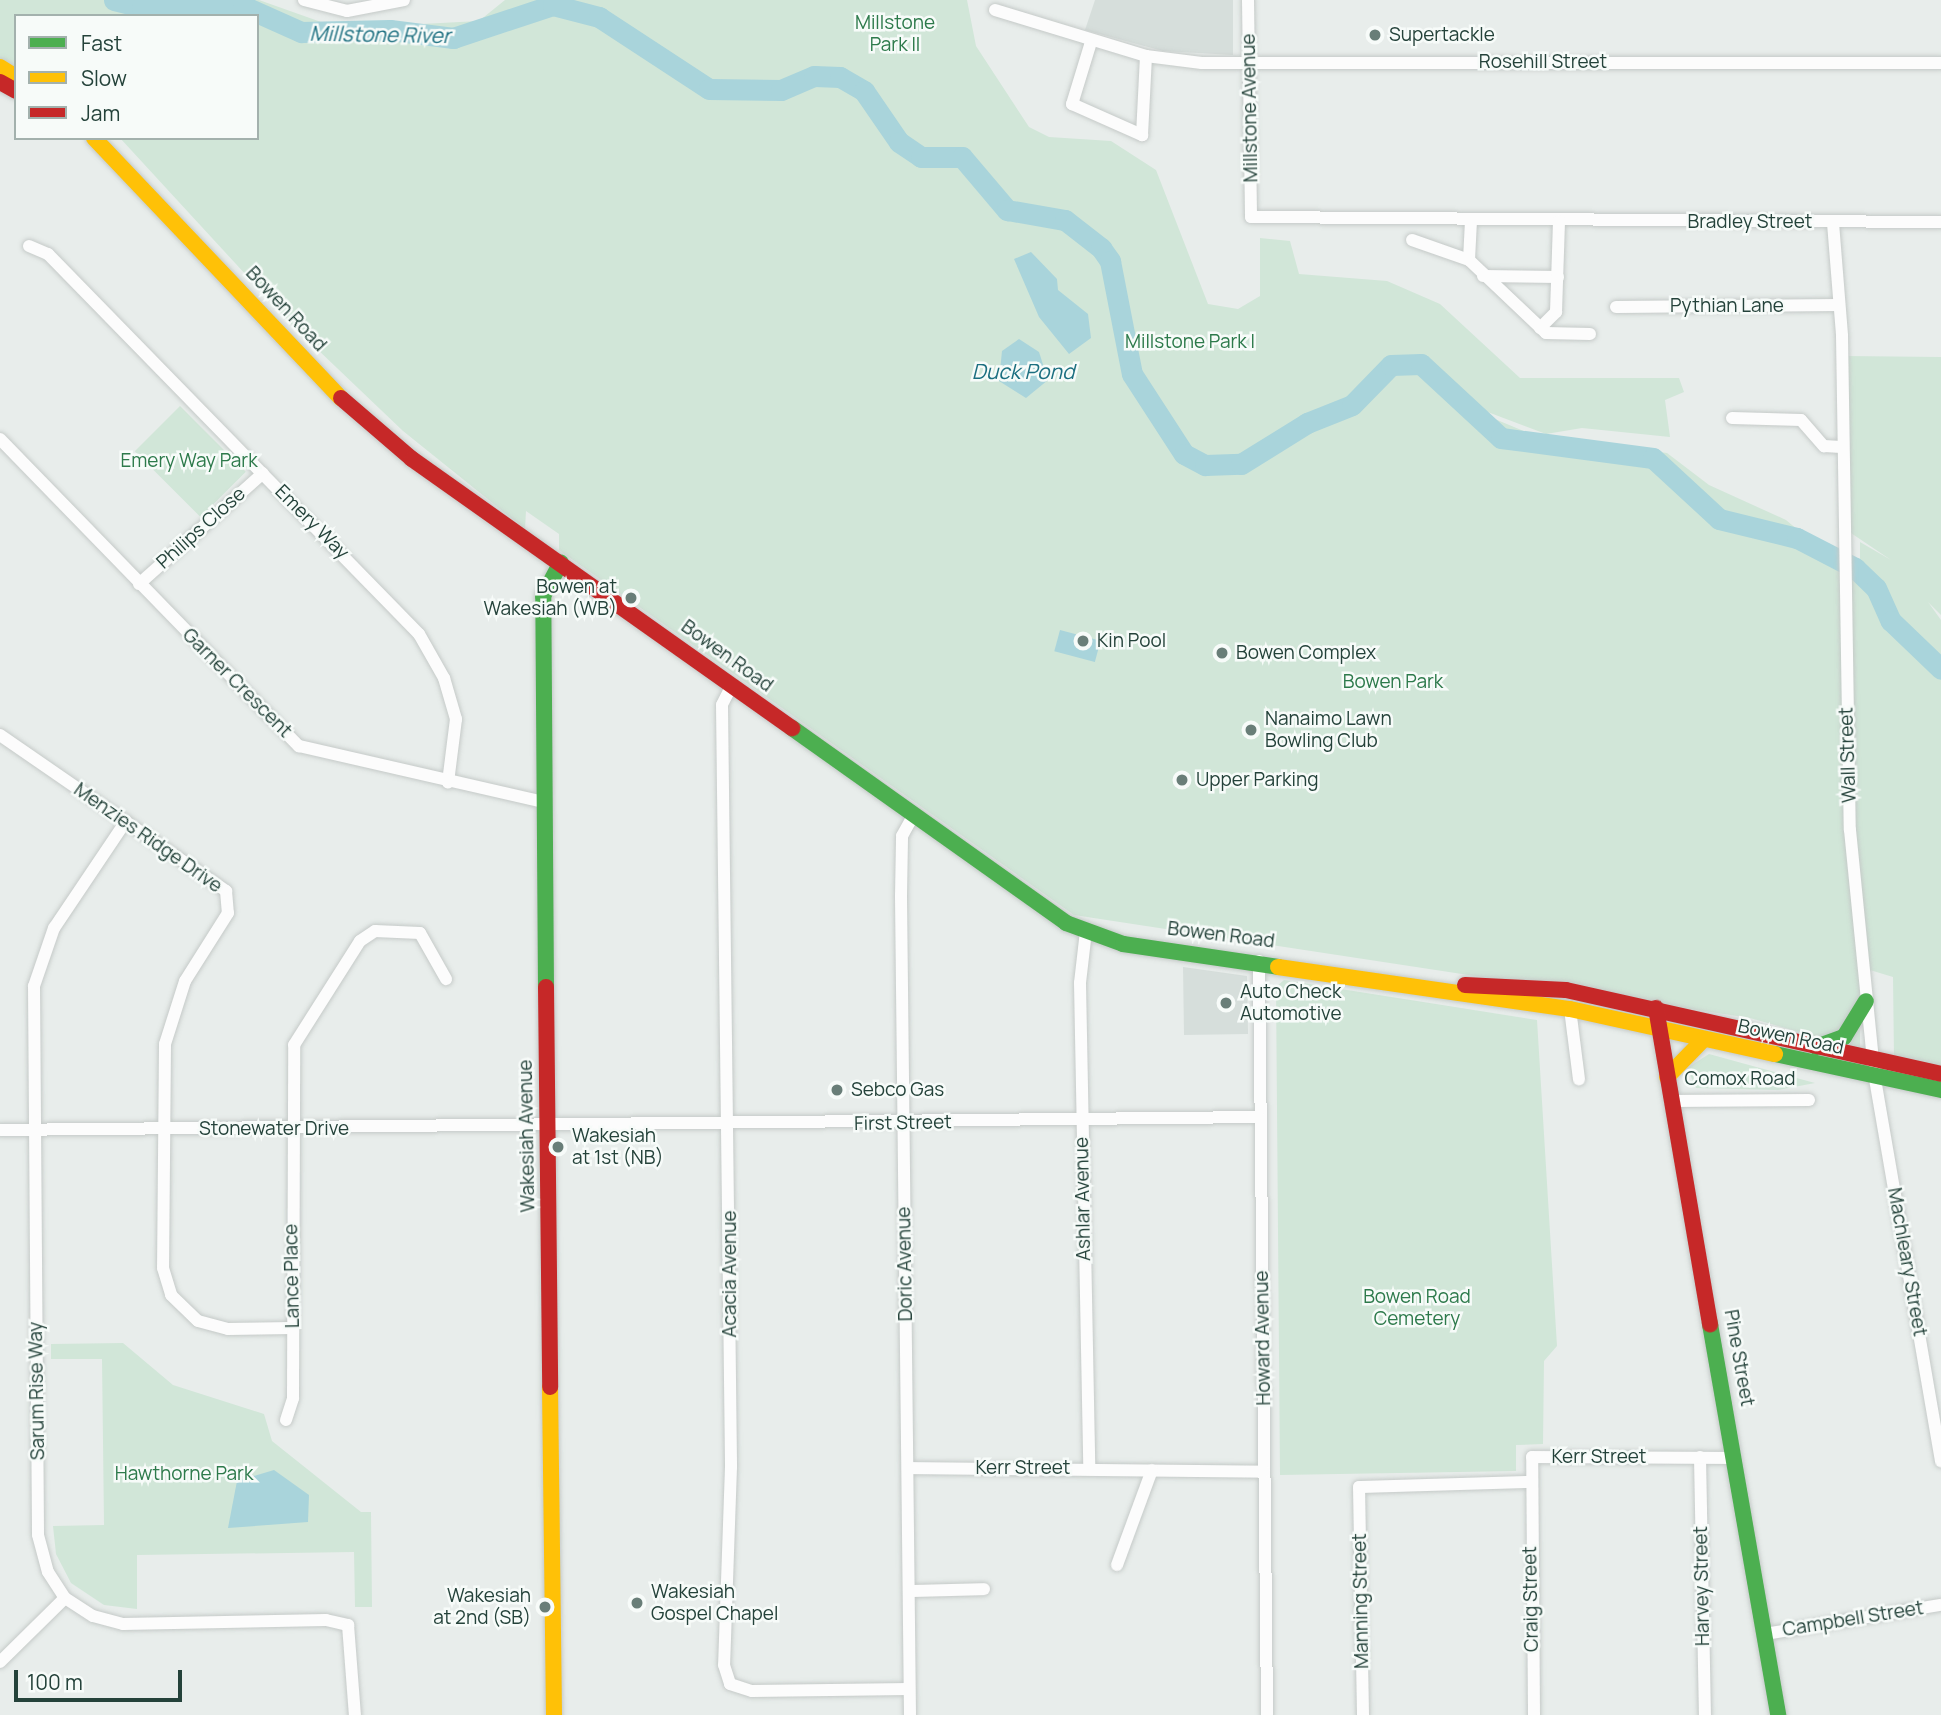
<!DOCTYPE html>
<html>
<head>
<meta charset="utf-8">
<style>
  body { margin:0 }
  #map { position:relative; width:1941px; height:1715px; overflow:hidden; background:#e8edeb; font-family:Manrope,sans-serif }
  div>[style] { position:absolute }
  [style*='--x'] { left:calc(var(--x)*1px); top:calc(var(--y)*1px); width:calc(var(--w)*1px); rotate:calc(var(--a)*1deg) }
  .built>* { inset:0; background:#d6dedb }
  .green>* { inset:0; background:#d1e6d8; transform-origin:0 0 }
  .water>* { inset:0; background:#a9d4db; transform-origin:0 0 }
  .river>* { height:21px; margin:-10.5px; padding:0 10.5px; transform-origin:10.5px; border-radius:10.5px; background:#a9d4db }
  .roads { filter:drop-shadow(0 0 2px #c5cac8) drop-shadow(0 0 2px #c5cac8) }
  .street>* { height:12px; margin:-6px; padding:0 6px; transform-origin:6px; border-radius:6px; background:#fcfcfc }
  .fast>* { height:16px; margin:-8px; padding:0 8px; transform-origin:8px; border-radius:8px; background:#4caf50 }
  .slow>* { height:16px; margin:-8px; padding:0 8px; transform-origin:8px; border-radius:8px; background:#ffc107 }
  .jam>* { height:16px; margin:-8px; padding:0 8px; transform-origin:8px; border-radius:8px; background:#c62828 }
  .dots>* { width:19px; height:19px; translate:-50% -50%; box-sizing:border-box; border:4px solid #f7fbf9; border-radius:50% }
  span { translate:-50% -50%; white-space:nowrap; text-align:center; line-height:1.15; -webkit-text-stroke:5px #f7fbf9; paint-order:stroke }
  .park-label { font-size:19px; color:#2d7a4b }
  .poi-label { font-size:19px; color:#24423a }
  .left { translate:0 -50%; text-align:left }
  .right { translate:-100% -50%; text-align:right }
  .street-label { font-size:19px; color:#24423a }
  .water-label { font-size:21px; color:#1c6f80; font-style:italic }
  .legend { position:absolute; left:14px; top:14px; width:245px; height:126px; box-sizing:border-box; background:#f7fbf9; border:2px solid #a3b1ad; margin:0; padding:9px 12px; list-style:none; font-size:21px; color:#24423a }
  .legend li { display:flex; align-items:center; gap:14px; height:35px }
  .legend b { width:35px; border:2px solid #a3b1ad }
  .scale { position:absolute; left:14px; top:1670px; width:168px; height:32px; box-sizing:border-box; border:4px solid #24423a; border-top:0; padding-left:9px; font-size:21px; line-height:24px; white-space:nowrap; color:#24423a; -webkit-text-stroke:5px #f7fbf9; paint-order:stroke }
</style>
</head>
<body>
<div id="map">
  <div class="built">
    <div style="clip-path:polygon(1095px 0,1233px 0,1233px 55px,1163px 51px,1085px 30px)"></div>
    <div style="clip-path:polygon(1183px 967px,1247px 976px,1248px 1034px,1184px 1035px)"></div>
  </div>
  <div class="green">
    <div style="clip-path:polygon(0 0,259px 0,321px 22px,364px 27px,479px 21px,505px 0,967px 0,976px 46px,1029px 127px,1049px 137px,1111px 141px,1156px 170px,1208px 304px,1238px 309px,1260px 296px,1260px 238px,1290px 241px,1299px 274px,1387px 281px,1440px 304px,1520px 378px,1679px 378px,1684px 392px,1665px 400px,1670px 437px,1582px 428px,1546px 434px,1485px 411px,1478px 412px,1557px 445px,1594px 442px,1667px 453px,1709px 485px,1786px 520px,1811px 541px,1860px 559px,1860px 542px,1891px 560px,1845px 529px,1846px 356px,1941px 357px,1941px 615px,1928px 602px,1941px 620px,1941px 1071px,1894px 1058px,1893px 977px,1860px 967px,1860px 1049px,1750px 1018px,1074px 915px,559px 550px,559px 534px,526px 511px,525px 529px,403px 431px,293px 326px,120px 138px,257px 138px,257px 16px,16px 16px,16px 70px,0 61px)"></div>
    <div style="left:180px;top:406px;width:93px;height:64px;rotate:45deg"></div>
    <div style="clip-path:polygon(1284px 980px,1537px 1020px,1557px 1346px,1544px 1361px,1543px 1444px,1516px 1445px,1516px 1471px,1280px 1475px,1276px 987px)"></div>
    <div style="clip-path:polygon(1709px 1054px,1815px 1083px,1778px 1090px,1696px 1088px,1687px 1068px)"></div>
    <div style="clip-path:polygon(123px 1343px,173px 1385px,264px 1414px,272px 1441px,361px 1512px,371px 1512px,372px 1607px,355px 1607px,354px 1552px,137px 1555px,137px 1609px,104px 1605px,71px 1583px,56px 1554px,53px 1526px,104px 1525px,102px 1359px,51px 1359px,51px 1344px)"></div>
  </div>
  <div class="water">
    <div style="clip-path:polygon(1031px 252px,1057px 279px,1058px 290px,1088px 314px,1091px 338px,1069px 354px,1039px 317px,1014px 259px)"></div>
    <div style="clip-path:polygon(1019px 339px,1039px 352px,1048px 380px,1026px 398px,999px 381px,1002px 351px)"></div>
    <div style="left:1060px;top:630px;width:42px;height:22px;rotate:15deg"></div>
    <div style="clip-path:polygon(274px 1470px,309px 1495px,308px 1522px,228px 1528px,237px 1481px)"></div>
  </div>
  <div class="river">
    <div style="--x:114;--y:0;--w:29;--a:14"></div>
    <div style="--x:142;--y:7;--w:101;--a:-0.6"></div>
    <div style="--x:243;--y:6;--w:64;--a:24.1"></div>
    <div style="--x:301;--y:32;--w:89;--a:-1.3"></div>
    <div style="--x:390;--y:30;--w:64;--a:7.2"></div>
    <div style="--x:453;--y:38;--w:105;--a:-18.3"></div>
    <div style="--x:553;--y:5;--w:48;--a:14.6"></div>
    <div style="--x:599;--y:17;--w:131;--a:33.2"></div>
    <div style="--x:709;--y:89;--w:72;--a:0.8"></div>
    <div style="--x:781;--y:90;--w:36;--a:-23"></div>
    <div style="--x:814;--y:76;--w:26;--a:2"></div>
    <div style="--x:840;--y:77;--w:28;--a:30"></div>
    <div style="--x:864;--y:91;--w:62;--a:55.5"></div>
    <div style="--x:899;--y:142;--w:27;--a:34"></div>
    <div style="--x:921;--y:157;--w:41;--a:0"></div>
    <div style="--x:962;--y:157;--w:70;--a:49.7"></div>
    <div style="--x:1007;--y:210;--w:59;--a:9.8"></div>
    <div style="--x:1065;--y:220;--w:46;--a:37.9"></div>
    <div style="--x:1101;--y:248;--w:16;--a:55"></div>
    <div style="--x:1110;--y:261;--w:115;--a:79"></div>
    <div style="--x:1132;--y:374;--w:95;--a:57"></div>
    <div style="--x:1184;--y:454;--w:24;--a:28"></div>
    <div style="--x:1205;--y:465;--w:36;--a:-2"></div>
    <div style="--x:1241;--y:464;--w:78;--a:-31.8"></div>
    <div style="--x:1307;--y:423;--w:48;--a:-21.8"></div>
    <div style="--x:1352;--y:405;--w:56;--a:-45.7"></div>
    <div style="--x:1391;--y:365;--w:30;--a:-2"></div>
    <div style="--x:1421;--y:364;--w:109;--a:42.8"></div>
    <div style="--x:1501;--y:438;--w:153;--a:7.5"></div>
    <div style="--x:1653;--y:458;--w:90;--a:42.7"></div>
    <div style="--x:1719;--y:519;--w:80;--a:13.7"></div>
    <div style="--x:1797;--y:538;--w:65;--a:27.3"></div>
    <div style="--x:1855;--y:568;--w:29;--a:44"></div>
    <div style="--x:1876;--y:588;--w:36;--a:66"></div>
    <div style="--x:1891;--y:621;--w:69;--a:43.8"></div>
  </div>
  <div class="roads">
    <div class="street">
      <div style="--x:304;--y:0;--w:44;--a:14.3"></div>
      <div style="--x:347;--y:11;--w:58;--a:-10.9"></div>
      <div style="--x:1248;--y:0;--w:217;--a:89.2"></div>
      <div style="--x:1251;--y:217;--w:690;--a:0.42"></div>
      <div style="--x:995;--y:10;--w:158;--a:16.9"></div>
      <div style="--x:1146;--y:56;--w:56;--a:7.1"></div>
      <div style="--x:1202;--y:63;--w:739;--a:0"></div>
      <div style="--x:1091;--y:42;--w:65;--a:107"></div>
      <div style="--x:1072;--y:104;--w:77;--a:23.9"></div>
      <div style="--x:1142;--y:135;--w:79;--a:-87.1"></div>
      <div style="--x:1833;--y:223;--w:113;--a:85.4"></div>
      <div style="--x:1842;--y:336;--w:494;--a:89.1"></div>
      <div style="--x:1850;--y:830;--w:250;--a:84.3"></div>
      <div style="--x:1875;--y:1079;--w:388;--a:80.2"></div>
      <div style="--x:1412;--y:240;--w:60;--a:19.3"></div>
      <div style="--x:1469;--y:260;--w:106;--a:43.5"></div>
      <div style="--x:1546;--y:333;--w:44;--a:1.3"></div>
      <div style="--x:29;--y:246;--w:21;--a:23"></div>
      <div style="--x:48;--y:254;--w:531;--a:45.69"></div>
      <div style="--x:419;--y:634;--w:51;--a:60.4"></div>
      <div style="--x:444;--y:678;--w:43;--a:73.7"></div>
      <div style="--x:456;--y:719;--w:64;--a:97.2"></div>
      <div style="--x:1469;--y:260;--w:40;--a:-87.1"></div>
      <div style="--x:1483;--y:276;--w:75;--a:0.8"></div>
      <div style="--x:1616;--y:307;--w:223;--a:-0.5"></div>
      <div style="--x:1540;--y:328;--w:23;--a:-45"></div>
      <div style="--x:1556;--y:312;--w:91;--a:-88.1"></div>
      <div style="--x:1732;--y:418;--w:69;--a:1.7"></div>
      <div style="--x:1801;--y:420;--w:35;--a:49"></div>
      <div style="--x:1824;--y:446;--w:17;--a:3"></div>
      <div style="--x:0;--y:439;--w:429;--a:45.8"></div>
      <div style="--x:299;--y:746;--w:250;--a:12.9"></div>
      <div style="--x:139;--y:584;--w:166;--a:-41.8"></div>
      <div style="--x:732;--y:685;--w:22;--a:117"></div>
      <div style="--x:722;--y:705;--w:762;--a:89.32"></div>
      <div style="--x:731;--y:1467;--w:198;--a:92"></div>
      <div style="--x:724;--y:1665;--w:20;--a:72"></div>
      <div style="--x:730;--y:1684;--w:23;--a:18"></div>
      <div style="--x:752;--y:1691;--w:157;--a:-0.7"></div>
      <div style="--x:0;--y:735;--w:275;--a:34.6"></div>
      <div style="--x:226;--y:891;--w:22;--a:85"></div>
      <div style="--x:228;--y:913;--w:80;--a:122.3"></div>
      <div style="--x:185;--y:981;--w:66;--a:107.6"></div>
      <div style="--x:165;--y:1044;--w:224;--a:90.5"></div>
      <div style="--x:163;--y:1268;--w:28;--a:73"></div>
      <div style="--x:171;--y:1295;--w:37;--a:44"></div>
      <div style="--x:198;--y:1321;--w:31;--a:15"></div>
      <div style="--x:228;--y:1329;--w:65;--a:-0.9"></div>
      <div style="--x:126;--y:821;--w:129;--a:123.9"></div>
      <div style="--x:54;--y:928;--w:61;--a:109"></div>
      <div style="--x:34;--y:986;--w:549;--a:89.58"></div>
      <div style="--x:38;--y:1535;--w:38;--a:75"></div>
      <div style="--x:48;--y:1572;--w:31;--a:57"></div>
      <div style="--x:65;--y:1598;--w:33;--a:33"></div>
      <div style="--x:93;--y:1616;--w:31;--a:15"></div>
      <div style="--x:123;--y:1624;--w:203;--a:-1.1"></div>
      <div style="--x:326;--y:1620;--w:23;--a:13"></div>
      <div style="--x:348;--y:1625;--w:90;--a:85.6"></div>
      <div style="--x:1086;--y:931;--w:52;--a:96.6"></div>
      <div style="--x:1080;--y:983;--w:485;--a:88.9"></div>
      <div style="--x:1259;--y:961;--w:754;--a:89.39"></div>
      <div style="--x:1570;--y:1009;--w:71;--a:82.7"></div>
      <div style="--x:1670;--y:1101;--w:139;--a:-0.4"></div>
      <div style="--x:0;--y:1130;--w:1259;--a:-0.59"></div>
      <div style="--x:286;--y:1420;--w:23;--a:-72"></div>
      <div style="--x:293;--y:1398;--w:353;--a:-89.8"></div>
      <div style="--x:294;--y:1045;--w:123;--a:-57.6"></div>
      <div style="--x:360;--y:941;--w:18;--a:-34"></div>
      <div style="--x:375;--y:931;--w:45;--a:2.5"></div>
      <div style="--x:420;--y:933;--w:53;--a:60.5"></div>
      <div style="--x:1700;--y:1457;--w:258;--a:88.9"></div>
      <div style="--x:908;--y:1468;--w:356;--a:0.6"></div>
      <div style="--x:1117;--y:1565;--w:101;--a:-69.8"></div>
      <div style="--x:909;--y:1591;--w:75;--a:-1.5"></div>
      <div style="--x:1765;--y:1634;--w:178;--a:-9.4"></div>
      <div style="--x:0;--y:1662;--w:91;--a:-44.6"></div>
      <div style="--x:910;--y:1715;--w:819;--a:-90.63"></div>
      <div style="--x:901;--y:896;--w:60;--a:-89"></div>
      <div style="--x:902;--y:836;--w:23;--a:-61"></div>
      <div style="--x:1363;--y:1715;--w:228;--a:-91"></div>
      <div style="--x:1359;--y:1487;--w:169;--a:-1.7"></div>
      <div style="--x:1534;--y:1715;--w:258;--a:-90.4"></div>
      <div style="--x:1532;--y:1457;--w:202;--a:0.3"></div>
    </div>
    <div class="fast">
      <div style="--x:792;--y:728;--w:336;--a:35.4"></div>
      <div style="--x:1066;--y:923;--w:61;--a:20.2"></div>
      <div style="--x:1123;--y:944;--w:157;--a:8.4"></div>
      <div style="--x:546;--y:987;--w:391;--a:-90.4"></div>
      <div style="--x:543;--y:596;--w:38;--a:-62"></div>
      <div style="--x:1816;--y:1047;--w:30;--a:-20"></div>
      <div style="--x:1844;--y:1037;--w:42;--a:-58.6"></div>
      <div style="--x:1775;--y:1054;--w:170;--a:12.2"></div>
      <div style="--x:1710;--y:1324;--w:397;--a:80.1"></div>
    </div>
    <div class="slow">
      <div style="--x:0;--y:67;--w:19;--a:32"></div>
      <div style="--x:94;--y:138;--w:359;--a:46.5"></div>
      <div style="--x:1278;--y:967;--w:295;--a:8.2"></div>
      <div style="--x:1570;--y:1009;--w:210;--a:12.4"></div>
      <div style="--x:1667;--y:1077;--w:52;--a:-45.8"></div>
      <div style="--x:550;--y:1387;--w:328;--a:89.3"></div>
    </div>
    <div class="jam">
      <div style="--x:0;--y:82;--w:18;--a:29"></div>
      <div style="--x:341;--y:398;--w:94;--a:40.7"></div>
      <div style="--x:412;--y:459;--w:466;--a:35.3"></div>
      <div style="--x:1465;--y:985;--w:101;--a:2.8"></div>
      <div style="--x:1566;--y:990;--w:384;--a:12.6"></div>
      <div style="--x:546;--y:987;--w:400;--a:89.4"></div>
      <div style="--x:1656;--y:1008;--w:321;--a:80.3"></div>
    </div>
  </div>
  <div class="dots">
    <div style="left:1375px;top:35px;background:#697e78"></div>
    <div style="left:631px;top:598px;background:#697e78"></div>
    <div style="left:1083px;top:641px;background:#697e78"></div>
    <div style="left:1222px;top:653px;background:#697e78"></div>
    <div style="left:1251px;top:730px;background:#697e78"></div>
    <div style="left:1182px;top:780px;background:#697e78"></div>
    <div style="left:1226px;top:1003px;background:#697e78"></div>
    <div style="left:837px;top:1090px;background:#697e78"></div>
    <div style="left:558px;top:1147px;background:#697e78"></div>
    <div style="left:637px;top:1603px;background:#697e78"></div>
    <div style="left:545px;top:1607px;background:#697e78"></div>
  </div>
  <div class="park-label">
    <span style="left:895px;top:34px">Millstone<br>Park II</span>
    <span style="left:1190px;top:342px">Millstone Park I</span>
    <span style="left:189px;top:461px">Emery Way Park</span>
    <span style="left:1393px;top:682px">Bowen Park</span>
    <span style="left:1417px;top:1308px">Bowen Road<br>Cemetery</span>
    <span style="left:184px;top:1474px">Hawthorne Park</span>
  </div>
  <div class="poi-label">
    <span class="left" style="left:1389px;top:35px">Supertackle</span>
    <span class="right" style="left:617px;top:598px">Bowen at<br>Wakesiah (WB)</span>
    <span class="left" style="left:1097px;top:641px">Kin Pool</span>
    <span class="left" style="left:1236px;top:653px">Bowen Complex</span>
    <span class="left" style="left:1265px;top:730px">Nanaimo Lawn<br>Bowling Club</span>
    <span class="left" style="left:1196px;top:780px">Upper Parking</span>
    <span class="left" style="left:1240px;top:1003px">Auto Check<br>Automotive</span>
    <span class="left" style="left:851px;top:1090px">Sebco Gas</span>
    <span class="left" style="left:572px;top:1147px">Wakesiah<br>at 1st (NB)</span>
    <span class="left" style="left:651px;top:1603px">Wakesiah<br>Gospel Chapel</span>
    <span class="right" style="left:531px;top:1607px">Wakesiah<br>at 2nd (SB)</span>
  </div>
  <div class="street-label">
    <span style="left:1543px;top:62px">Rosehill Street</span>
    <span style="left:1250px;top:108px;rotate:-91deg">Millstone Avenue</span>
    <span style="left:1750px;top:222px">Bradley Street</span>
    <span style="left:1727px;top:306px">Pythian Lane</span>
    <span style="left:286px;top:309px;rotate:47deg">Bowen Road</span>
    <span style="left:312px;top:522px;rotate:45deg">Emery Way</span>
    <span style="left:201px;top:528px;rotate:-42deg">Philips Close</span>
    <span style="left:727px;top:656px;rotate:36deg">Bowen Road</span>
    <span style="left:237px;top:683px;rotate:45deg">Garner Crescent</span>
    <span style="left:1848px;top:755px;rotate:-92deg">Wall Street</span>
    <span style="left:148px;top:838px;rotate:35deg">Menzies Ridge Drive</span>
    <span style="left:1221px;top:935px;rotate:7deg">Bowen Road</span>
    <span style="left:1791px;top:1037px;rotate:12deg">Bowen Road</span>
    <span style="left:1740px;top:1079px">Comox Road</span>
    <span style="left:903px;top:1123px;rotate:-1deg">First Street</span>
    <span style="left:274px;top:1129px">Stonewater Drive</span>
    <span style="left:527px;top:1136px;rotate:-91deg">Wakesiah Avenue</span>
    <span style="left:1083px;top:1199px;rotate:-91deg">Ashlar Avenue</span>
    <span style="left:1907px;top:1262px;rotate:80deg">Machleary Street</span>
    <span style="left:905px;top:1264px;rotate:-91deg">Doric Avenue</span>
    <span style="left:730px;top:1274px;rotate:-90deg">Acacia Avenue</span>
    <span style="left:292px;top:1276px;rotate:-91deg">Lance Place</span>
    <span style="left:1263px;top:1338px;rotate:-91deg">Howard Avenue</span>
    <span style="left:1739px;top:1358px;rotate:80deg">Pine Street</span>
    <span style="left:37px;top:1391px;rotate:-91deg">Sarum Rise Way</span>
    <span style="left:1599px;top:1457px">Kerr Street</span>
    <span style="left:1023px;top:1468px">Kerr Street</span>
    <span style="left:1702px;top:1586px;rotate:-91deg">Harvey Street</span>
    <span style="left:1531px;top:1599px;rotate:-91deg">Craig Street</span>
    <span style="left:1361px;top:1601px;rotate:-91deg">Manning Street</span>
    <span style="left:1853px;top:1619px;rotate:-9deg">Campbell Street</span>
  </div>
  <div class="water-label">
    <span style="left:380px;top:34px;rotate:1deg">Millstone River</span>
    <span style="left:1023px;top:371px">Duck Pond</span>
  </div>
  <ul class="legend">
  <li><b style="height:9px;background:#4caf50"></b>Fast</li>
  <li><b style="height:9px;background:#ffc107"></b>Slow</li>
  <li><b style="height:9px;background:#c62828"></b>Jam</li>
  </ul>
  <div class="scale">100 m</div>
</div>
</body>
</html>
